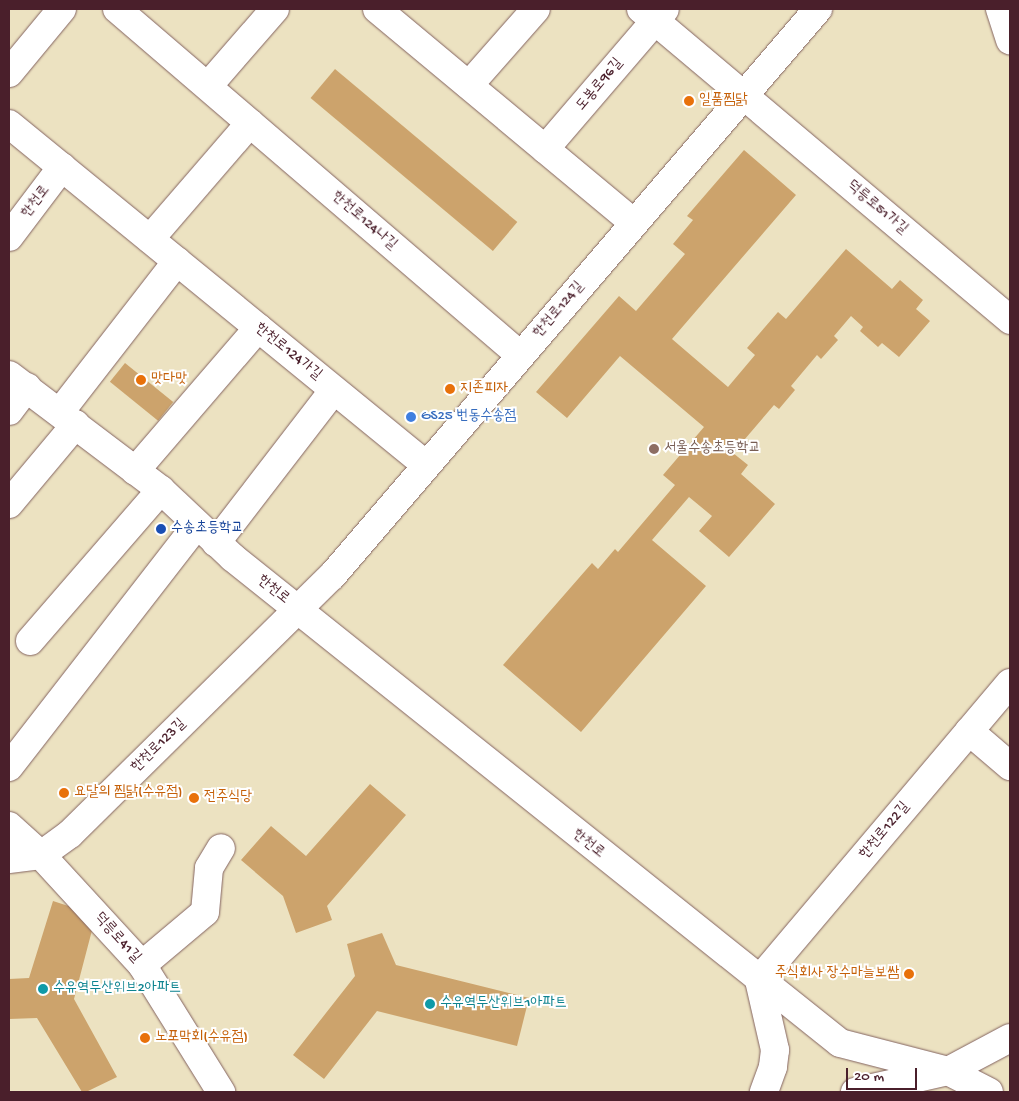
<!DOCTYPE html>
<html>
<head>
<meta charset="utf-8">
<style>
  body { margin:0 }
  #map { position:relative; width:1019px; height:1101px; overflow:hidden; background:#ece2c1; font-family:"Gochi Hand","Poor Story",sans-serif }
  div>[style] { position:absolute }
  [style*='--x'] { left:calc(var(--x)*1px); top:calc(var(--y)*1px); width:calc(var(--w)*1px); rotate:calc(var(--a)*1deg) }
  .building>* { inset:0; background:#cca36c; transform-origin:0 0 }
  .roads { filter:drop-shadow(0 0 1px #836360) drop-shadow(0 0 1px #836360) }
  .minor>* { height:28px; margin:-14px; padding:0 14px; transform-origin:14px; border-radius:14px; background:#fff }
  .major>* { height:28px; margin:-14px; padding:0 14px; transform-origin:14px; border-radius:14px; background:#fff }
  .dots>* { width:14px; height:14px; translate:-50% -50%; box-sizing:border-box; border:2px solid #fff; border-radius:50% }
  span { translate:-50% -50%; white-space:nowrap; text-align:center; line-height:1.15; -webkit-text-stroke:4px #fff; paint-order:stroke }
  .street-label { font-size:15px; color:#4a1f2b }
  .food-label { font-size:15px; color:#c56008 }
  .left { translate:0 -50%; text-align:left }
  .right { translate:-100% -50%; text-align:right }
  .shop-label { font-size:15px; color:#366cbe }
  .education-label { font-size:15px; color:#785e54 }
  .transit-label { font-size:15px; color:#164399 }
  .culture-label { font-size:15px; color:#0d838f }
  .frame { position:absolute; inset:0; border:10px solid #4a1f2b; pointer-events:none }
  .scale { position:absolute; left:846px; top:1068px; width:71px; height:22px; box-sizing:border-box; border:2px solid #4a1f2b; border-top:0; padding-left:6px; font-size:15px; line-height:18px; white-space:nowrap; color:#4a1f2b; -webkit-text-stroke:4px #fff; paint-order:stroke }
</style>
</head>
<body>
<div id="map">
  <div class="building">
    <div style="left:335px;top:69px;width:238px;height:38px;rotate:40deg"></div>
    <div style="clip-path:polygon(744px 150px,796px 195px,672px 339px,728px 387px,755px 355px,747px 348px,778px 312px,786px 319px,846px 249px,892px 289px,900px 280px,923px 300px,916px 309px,930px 321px,899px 357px,882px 343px,878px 347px,860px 331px,863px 327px,851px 316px,834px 336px,838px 340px,821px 359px,817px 355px,791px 386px,795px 390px,779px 409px,774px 405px,733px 453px,748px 465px,741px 474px,775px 504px,729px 557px,699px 531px,712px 516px,689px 497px,652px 540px,706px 586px,581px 732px,503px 665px,592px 563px,598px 569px,615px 549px,618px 552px,675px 485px,663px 475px,704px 427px,620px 356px,567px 418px,536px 392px,619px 296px,636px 311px,685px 254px,673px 244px,693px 220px,687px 216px)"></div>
    <div style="left:125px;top:363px;width:62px;height:24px;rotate:39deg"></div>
    <div style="clip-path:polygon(370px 784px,406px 815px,327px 906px,332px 920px,296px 933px,283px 896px,241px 860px,271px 826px,306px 856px)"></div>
    <div style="clip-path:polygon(53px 901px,96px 915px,74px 999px,117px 1077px,86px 1092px,82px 1092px,37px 1018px,9px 1019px,9px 979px,29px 978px)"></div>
    <div style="clip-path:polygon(382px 933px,396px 965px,529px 998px,517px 1046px,377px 1011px,324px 1079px,293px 1055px,355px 976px,347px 944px)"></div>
  </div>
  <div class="roads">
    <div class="minor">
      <div style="--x:117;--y:9;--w:531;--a:40.65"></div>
      <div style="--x:377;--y:9;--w:334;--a:39.8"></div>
      <div style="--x:641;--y:9;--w:483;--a:40.1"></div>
      <div style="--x:1000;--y:9;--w:33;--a:72"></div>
      <div style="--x:9;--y:73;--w:83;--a:-50.4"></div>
      <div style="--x:469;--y:85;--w:101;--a:-48.6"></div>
      <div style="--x:208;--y:86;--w:102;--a:-49"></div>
      <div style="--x:9;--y:124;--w:539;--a:39.27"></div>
      <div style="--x:545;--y:149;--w:184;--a:-49.4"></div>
      <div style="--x:9;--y:237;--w:88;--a:-52.9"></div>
      <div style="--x:150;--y:239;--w:153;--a:-49.2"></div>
      <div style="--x:9;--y:411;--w:30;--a:-53"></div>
      <div style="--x:60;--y:412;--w:191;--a:-52.2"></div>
      <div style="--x:135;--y:471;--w:189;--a:-49.3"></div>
      <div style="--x:9;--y:504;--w:104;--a:-50.1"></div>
      <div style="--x:216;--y:543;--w:193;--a:-52.4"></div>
      <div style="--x:30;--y:641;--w:200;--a:-49.1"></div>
      <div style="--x:969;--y:731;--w:54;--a:40.5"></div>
      <div style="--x:9;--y:767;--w:306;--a:-52.2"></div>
      <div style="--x:9;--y:826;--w:43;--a:42.2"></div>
      <div style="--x:41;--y:855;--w:149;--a:47.4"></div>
      <div style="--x:142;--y:965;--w:150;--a:58.1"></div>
      <div style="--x:9;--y:859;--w:32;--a:-7"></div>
      <div style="--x:41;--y:855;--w:36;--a:-36"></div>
      <div style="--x:70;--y:834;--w:368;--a:-44.6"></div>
      <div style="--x:332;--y:576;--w:747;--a:-49.4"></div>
      <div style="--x:142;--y:965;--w:82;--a:-40.1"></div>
      <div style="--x:205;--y:912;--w:44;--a:-84.8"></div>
      <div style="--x:209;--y:868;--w:23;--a:-59"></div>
      <div style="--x:759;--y:980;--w:389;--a:-49.8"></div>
    </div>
    <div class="major">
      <div style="--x:9;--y:375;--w:191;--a:37.1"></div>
      <div style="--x:161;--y:490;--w:98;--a:43.3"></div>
      <div style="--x:232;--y:557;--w:778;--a:38.64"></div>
      <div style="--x:840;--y:1043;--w:112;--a:14.5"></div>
      <div style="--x:948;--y:1071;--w:46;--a:27.1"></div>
      <div style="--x:759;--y:980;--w:72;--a:77.1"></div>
      <div style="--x:775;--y:1050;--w:17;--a:97"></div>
      <div style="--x:773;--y:1067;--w:27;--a:110"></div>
      <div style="--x:855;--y:1092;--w:95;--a:-12.7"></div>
      <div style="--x:948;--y:1071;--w:70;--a:-28"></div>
    </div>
  </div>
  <div class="dots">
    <div style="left:689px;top:101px;background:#e8710a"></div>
    <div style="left:141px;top:380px;background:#e8710a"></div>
    <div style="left:450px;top:389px;background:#e8710a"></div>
    <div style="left:411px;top:417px;background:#3f7fe0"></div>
    <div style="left:654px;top:449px;background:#8d6e63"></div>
    <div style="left:161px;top:529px;background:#1a4fb4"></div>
    <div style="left:64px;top:793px;background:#e8710a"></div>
    <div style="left:194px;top:798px;background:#e8710a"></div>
    <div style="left:909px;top:974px;background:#e8710a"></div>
    <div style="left:43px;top:989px;background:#0f9aa8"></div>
    <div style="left:430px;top:1004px;background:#0f9aa8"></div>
    <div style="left:145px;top:1038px;background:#e8710a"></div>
  </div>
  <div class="street-label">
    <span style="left:600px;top:85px;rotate:-50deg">도봉로96길</span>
    <span style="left:36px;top:202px;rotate:-52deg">한천로</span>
    <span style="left:877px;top:208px;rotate:40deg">덕릉로51가길</span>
    <span style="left:364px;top:221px;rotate:41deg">한천로124나길</span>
    <span style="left:559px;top:310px;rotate:-49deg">한천로124길</span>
    <span style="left:288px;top:352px;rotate:39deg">한천로124가길</span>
    <span style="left:273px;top:590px;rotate:39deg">한천로</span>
    <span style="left:159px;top:746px;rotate:-44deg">한천로123길</span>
    <span style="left:885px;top:831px;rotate:-50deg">한천로122길</span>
    <span style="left:588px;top:844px;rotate:39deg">한천로</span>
    <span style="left:117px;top:938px;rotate:48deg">덕릉로41길</span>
  </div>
  <div class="food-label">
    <span class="left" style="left:699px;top:101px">일품찜닭</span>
    <span class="left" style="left:151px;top:380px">맛다맛</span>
    <span class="left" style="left:460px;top:389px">지존피자</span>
    <span class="left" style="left:74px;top:793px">요달의 찜닭(수유점)</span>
    <span class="left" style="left:204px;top:798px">전주식당</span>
    <span class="right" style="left:899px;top:974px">주식회사 장수마늘보쌈</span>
    <span class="left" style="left:155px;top:1038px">노포막회(수유점)</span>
  </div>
  <div class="shop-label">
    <span class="left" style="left:421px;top:417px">GS25 번동수송점</span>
  </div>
  <div class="education-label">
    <span class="left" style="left:664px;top:449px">서울수송초등학교</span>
  </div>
  <div class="transit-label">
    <span class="left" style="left:171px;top:529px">수송초등학교</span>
  </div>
  <div class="culture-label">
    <span class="left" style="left:53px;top:989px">수유역두산위브2아파트</span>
    <span class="left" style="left:440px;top:1004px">수유역두산위브1아파트</span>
  </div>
  <div class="frame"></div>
  <div class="scale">20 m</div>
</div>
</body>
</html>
